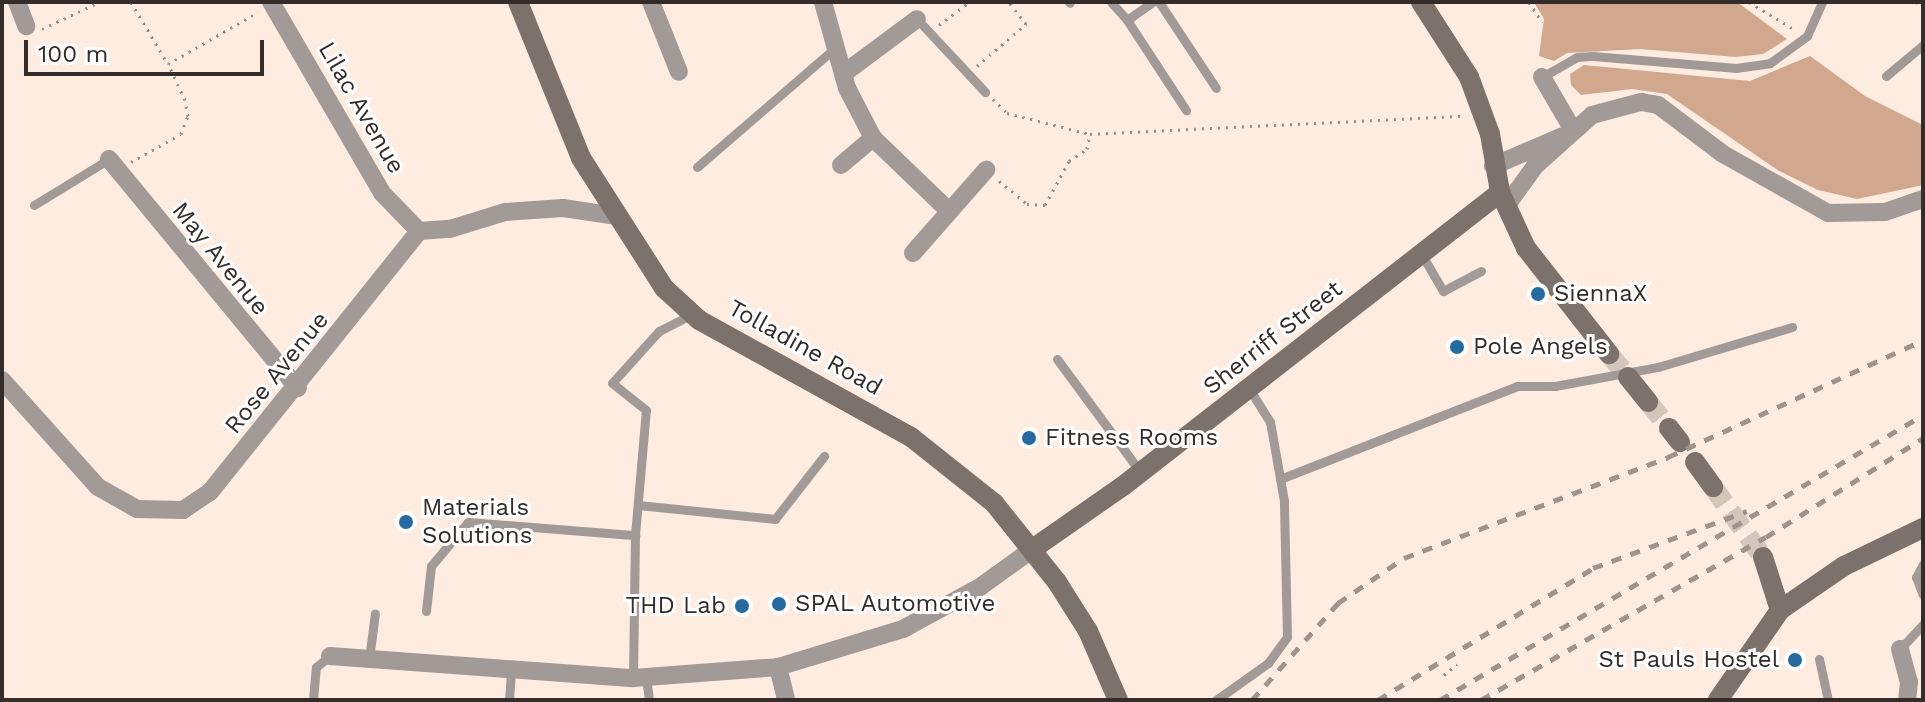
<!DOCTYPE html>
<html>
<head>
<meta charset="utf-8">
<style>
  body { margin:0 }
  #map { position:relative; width:1925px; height:702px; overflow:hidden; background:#feece0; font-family:"Work Sans",sans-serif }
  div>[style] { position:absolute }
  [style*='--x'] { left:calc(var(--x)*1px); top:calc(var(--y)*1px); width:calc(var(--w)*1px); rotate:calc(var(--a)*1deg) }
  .forest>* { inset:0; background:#d1a78d }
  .secondary-tunnel>* { height:20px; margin-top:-10px; transform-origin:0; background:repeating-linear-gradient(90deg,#d5c6bb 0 20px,transparent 0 30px) }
  .path>* { height:3px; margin-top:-1.5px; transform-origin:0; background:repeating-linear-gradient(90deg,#9a8d85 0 2px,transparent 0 8px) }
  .lane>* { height:9px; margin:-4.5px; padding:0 4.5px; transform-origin:4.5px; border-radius:4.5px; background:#a29a96 }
  .street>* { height:18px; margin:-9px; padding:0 9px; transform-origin:9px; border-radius:9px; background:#a29a96 }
  .secondary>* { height:20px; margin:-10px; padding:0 10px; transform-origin:10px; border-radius:10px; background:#7d726b }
  .rail>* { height:5px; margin-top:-2.5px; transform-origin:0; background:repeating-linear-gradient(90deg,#a0938b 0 10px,transparent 0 20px) }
  .dots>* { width:22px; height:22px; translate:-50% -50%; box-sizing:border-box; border:4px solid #fff; border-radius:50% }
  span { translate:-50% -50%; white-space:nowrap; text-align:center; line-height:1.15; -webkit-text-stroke:6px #fff; paint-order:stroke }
  .street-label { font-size:24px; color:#332c28 }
  .poi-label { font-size:24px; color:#332c28 }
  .left { translate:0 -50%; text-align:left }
  .right { translate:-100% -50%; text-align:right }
  .frame { position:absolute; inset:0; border:4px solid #332c28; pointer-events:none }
  .scale { position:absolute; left:24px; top:40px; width:240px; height:36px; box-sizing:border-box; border:4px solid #332c28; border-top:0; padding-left:10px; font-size:24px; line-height:28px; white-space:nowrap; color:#332c28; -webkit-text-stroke:6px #fff; paint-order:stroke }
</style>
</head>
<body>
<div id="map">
  <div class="forest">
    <div style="clip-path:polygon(1534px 2px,1737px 2px,1787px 39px,1763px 54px,1736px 57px,1640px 49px,1567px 53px,1554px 61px,1539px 56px,1544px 19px)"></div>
    <div style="clip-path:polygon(1810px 56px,1865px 96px,1923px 125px,1923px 185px,1857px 199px,1818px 190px,1779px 171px,1667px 94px,1632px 89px,1581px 95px,1571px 85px,1570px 74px,1584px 65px,1750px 81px)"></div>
  </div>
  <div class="secondary-tunnel">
    <div style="--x:1609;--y:354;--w:30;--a:50"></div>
    <div style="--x:1648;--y:402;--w:33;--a:51"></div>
    <div style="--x:1713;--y:487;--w:86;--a:54.5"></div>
  </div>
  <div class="path">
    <div style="--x:131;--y:2;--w:72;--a:59.2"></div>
    <div style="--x:168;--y:64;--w:104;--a:-30"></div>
    <div style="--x:1529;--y:2;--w:24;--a:57"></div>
    <div style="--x:1749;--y:2;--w:52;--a:31"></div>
    <div style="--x:1916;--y:2;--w:8;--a:30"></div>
    <div style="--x:939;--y:25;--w:39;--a:-37"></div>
    <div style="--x:42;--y:29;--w:63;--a:-25.3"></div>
    <div style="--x:977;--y:66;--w:65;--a:-40.6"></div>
    <div style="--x:1026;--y:24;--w:28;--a:-128"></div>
    <div style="--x:993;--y:99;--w:20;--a:45"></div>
    <div style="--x:1007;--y:113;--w:86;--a:14.2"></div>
    <div style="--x:1090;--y:134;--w:374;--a:-2.8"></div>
    <div style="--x:131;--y:162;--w:57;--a:-29.2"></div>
    <div style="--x:181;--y:134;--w:19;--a:-69"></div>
    <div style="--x:188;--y:116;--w:16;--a:-101"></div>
    <div style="--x:185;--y:100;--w:40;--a:-115"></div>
    <div style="--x:999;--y:181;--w:36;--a:39"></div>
    <div style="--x:1027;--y:204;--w:18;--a:3"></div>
    <div style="--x:1045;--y:205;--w:50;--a:-61.4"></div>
    <div style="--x:1069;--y:161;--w:22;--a:-34"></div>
    <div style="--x:1087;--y:149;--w:15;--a:-79"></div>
    <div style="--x:1444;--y:675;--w:17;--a:-40"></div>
  </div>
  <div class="lane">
    <div style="--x:1069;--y:2;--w:1;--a:45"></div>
    <div style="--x:1111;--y:2;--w:24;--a:48"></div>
    <div style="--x:1127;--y:20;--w:32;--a:-35"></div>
    <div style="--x:1159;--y:2;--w:103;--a:56.5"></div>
    <div style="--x:917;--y:19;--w:100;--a:47"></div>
    <div style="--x:1127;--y:20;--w:108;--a:56.8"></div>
    <div style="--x:1886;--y:76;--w:48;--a:-40"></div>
    <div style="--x:1542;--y:77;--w:40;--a:-29.7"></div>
    <div style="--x:1577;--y:57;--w:16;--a:-4"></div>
    <div style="--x:1593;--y:56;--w:144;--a:4.8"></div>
    <div style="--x:1736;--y:68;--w:34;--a:-8"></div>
    <div style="--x:1770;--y:63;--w:46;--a:-36.1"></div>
    <div style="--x:1807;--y:36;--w:37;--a:-66"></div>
    <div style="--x:697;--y:167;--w:182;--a:-40.8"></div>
    <div style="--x:34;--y:205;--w:88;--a:-31.5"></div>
    <div style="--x:1422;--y:255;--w:42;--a:59.7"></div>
    <div style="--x:1443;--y:291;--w:43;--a:-27.8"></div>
    <div style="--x:1057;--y:359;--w:142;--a:53.6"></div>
    <div style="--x:1280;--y:479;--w:255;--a:-21.4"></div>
    <div style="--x:1517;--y:386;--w:38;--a:0"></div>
    <div style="--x:1555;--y:386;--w:105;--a:-10.5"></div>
    <div style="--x:1658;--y:367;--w:140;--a:-16.6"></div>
    <div style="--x:638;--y:505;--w:138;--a:5.8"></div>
    <div style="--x:775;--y:519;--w:80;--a:-52.1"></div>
    <div style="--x:1923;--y:564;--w:15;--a:118"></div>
    <div style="--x:1916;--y:577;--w:19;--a:69"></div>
    <div style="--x:426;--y:611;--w:45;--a:-83.7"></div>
    <div style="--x:431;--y:566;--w:57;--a:-49.9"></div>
    <div style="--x:468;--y:522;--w:168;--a:4.5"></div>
    <div style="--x:1900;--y:649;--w:34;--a:-47"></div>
    <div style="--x:369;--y:659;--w:46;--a:-82.6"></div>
    <div style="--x:1819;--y:659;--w:42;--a:77.6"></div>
    <div style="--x:633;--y:678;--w:143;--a:-89.2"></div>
    <div style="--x:635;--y:535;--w:125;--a:-85"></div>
    <div style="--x:646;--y:410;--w:43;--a:-141.5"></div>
    <div style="--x:612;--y:383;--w:70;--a:-47.9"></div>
    <div style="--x:659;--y:331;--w:38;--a:-27"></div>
    <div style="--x:646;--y:678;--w:22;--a:82"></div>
    <div style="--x:313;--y:700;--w:33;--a:-85"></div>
    <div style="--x:316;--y:667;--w:18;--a:-38"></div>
    <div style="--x:509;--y:700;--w:32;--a:-86"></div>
    <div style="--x:1216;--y:700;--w:64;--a:-35.4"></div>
    <div style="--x:1268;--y:663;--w:32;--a:-54"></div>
    <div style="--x:1287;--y:637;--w:136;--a:-91.3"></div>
    <div style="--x:1284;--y:501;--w:80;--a:-100"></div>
    <div style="--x:1270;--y:422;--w:39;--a:-122"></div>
  </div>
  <div class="street">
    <div style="--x:17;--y:2;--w:26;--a:69"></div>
    <div style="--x:271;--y:2;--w:221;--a:59.8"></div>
    <div style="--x:382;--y:193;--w:53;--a:45.8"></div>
    <div style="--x:651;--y:2;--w:75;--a:68.2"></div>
    <div style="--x:823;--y:2;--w:89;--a:74.4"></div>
    <div style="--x:847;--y:88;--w:56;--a:62.5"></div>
    <div style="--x:873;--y:138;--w:105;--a:43.8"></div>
    <div style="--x:843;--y:74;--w:92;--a:-36.6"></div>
    <div style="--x:1542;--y:77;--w:61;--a:59.7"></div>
    <div style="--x:109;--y:159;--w:297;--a:50.5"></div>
    <div style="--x:841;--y:165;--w:42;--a:-40.2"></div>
    <div style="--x:1493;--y:166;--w:76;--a:-23.2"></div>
    <div style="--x:1507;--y:205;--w:48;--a:-54.3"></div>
    <div style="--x:1535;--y:166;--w:76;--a:-41.8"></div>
    <div style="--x:1592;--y:115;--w:51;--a:-14.9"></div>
    <div style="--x:1641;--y:102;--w:17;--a:10"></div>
    <div style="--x:1658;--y:105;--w:81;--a:37"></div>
    <div style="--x:1723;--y:154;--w:120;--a:29.3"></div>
    <div style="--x:1828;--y:213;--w:57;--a:-1"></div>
    <div style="--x:1885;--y:212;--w:40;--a:-18.9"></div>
    <div style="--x:913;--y:253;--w:111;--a:-48.7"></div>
    <div style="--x:2;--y:380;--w:144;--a:48.1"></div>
    <div style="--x:98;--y:487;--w:45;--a:29.4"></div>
    <div style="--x:137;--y:509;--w:46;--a:1.2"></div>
    <div style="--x:183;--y:510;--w:32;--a:-34"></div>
    <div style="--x:210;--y:492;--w:334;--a:-51.3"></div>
    <div style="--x:419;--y:231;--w:31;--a:-4"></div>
    <div style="--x:450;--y:229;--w:58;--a:-17.2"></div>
    <div style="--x:505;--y:212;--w:58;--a:-3.9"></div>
    <div style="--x:563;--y:208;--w:55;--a:8.4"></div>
    <div style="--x:1900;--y:649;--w:34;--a:75"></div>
    <div style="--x:1909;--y:682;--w:18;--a:96"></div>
    <div style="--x:330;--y:656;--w:304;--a:4.2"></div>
    <div style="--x:633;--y:678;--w:145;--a:-4.3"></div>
    <div style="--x:778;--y:667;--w:131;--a:-16.9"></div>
    <div style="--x:903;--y:629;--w:88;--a:-28.6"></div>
    <div style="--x:980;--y:587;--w:67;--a:-35.8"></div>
    <div style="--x:778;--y:667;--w:34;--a:76"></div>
  </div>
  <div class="secondary">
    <div style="--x:518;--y:2;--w:168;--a:68"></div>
    <div style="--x:581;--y:158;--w:154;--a:57.4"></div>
    <div style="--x:664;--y:288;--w:47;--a:42.4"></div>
    <div style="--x:699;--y:320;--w:242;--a:28.9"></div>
    <div style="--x:911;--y:437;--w:106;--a:38.5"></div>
    <div style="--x:994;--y:503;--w:101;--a:51.4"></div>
    <div style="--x:1057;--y:582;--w:58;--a:57.7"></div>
    <div style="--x:1088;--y:631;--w:75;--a:66.5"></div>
    <div style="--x:1421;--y:2;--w:89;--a:57.4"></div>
    <div style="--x:1469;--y:77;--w:61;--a:69.8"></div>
    <div style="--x:1490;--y:134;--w:59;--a:80.2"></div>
    <div style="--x:1500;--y:192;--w:62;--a:65.1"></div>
    <div style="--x:1526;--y:248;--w:135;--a:51.9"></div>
    <div style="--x:1628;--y:377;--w:32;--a:51"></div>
    <div style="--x:1669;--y:428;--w:18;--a:52"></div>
    <div style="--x:1695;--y:462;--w:31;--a:54"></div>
    <div style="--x:1034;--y:548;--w:108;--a:-34.9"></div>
    <div style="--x:1123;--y:486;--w:478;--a:-37.9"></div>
    <div style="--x:1763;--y:557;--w:56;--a:72.2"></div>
    <div style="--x:1718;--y:700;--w:109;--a:-55.4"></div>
    <div style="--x:1780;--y:610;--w:78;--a:-34.5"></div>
    <div style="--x:1844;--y:566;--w:88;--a:-25.7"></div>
  </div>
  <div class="rail">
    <div style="--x:1252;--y:700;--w:130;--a:-48.4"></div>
    <div style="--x:1338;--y:603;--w:80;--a:-34.3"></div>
    <div style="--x:1404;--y:558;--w:283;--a:-20.9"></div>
    <div style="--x:1668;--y:457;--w:281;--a:-24.6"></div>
    <div style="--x:1378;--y:700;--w:252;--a:-31.5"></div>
    <div style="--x:1593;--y:568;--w:164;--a:-20.3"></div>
    <div style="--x:1440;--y:700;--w:561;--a:-30.54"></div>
    <div style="--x:1481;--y:700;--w:328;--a:-29.8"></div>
    <div style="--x:1766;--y:537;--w:186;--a:-32.2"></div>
  </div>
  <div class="dots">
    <div style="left:1538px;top:294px;background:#266a9f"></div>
    <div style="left:1457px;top:347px;background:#266a9f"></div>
    <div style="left:1029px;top:438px;background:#266a9f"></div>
    <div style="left:406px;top:522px;background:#266a9f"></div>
    <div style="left:779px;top:604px;background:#266a9f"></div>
    <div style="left:742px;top:606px;background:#266a9f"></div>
    <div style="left:1795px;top:660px;background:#266a9f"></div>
  </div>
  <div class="street-label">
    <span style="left:361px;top:108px;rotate:60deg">Lilac Avenue</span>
    <span style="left:220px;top:259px;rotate:51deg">May Avenue</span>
    <span style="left:1273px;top:338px;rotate:-38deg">Sherriff Street</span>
    <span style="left:805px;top:348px;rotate:29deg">Tolladine Road</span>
    <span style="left:277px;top:373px;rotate:-51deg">Rose Avenue</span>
  </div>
  <div class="poi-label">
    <span class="left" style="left:1554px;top:294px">SiennaX</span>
    <span class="left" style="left:1473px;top:347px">Pole Angels</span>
    <span class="left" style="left:1045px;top:438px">Fitness Rooms</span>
    <span class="left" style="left:422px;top:522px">Materials<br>Solutions</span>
    <span class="left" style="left:795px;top:604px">SPAL Automotive</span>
    <span class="right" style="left:726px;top:606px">THD Lab</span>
    <span class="right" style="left:1779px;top:660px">St Pauls Hostel</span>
  </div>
  <div class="frame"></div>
  <div class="scale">100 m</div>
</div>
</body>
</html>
